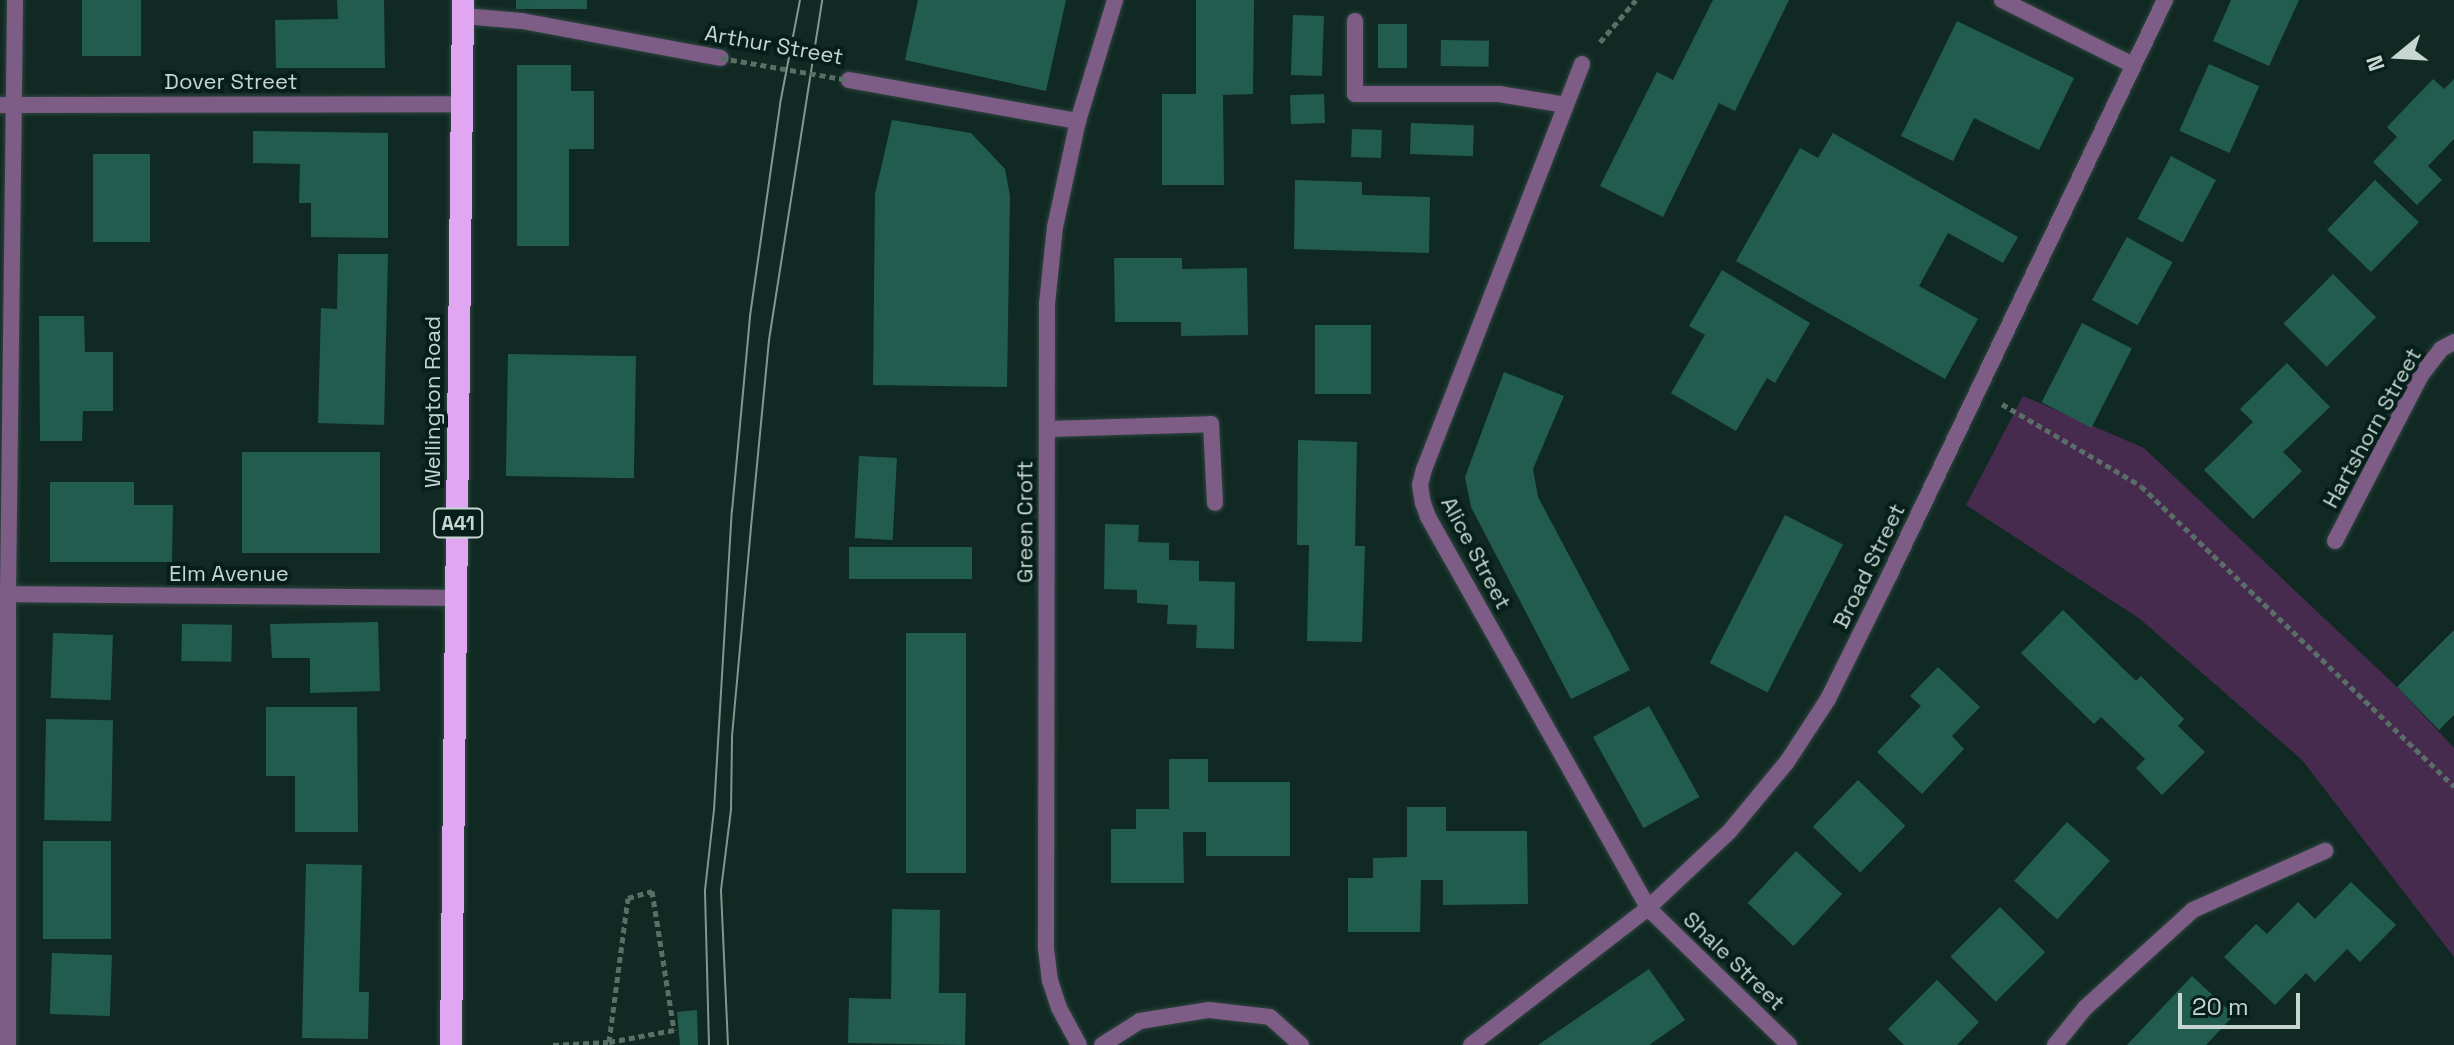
<!DOCTYPE html>
<html>
<head>
<meta charset="utf-8">
<style>
  body { margin:0 }
  #map { position:relative; width:2454px; height:1045px; overflow:hidden; background:#112923; font-family:"Space Grotesk",sans-serif }
  div>[style] { position:absolute }
  [style*='--x'] { left:calc(var(--x)*1px); top:calc(var(--y)*1px); width:calc(var(--w)*1px); rotate:calc(var(--a)*1deg) }
  .green>* { inset:0; background:#462b4e }
  .building>* { inset:0; background:#225c4f; transform-origin:0 0 }
  .path>* { height:5px; margin-top:-2.5px; transform-origin:0; background:repeating-linear-gradient(90deg,#5a6e68 0 6px,transparent 0 10px) }
  .roads { filter:drop-shadow(0 0 2px #2e453f) drop-shadow(0 0 2px #2e453f) }
  .service>* { height:16px; margin:-8px; padding:0 8px; transform-origin:8px; border-radius:8px; background:#7d5c86 }
  .minor>* { height:16px; margin:-8px; padding:0 8px; transform-origin:8px; border-radius:8px; background:#7d5c86 }
  .trunk>* { height:22px; margin:-11px; padding:0 11px; transform-origin:11px; border-radius:11px; background:#e1a6f2 }
  .tram>* { height:2px; margin:-1px; padding:0 1px; transform-origin:1px; border-radius:1px; background:#849691 }
  .path-bridge>* { height:5px; margin-top:-2.5px; transform-origin:0; background:repeating-linear-gradient(90deg,#5a6e68 0 6px,transparent 0 10px) }
  span { translate:-50% -50%; white-space:nowrap; text-align:center; line-height:1.15; -webkit-text-stroke:8px #071f1a; paint-order:stroke }
  .shield-label span { padding:2px 6px; background:#071f1a; border:2px solid; border-radius:6px; -webkit-text-stroke-width:0 }
  .shield-label { font-size:20px; color:#c8d6d2; font-weight:700 }
  .street-label { font-size:22px; color:#c8d6d2 }
  .north { position:absolute; left:2358px; top:16px; width:80px; height:80px; -webkit-text-stroke:6px #071f1a; paint-order:stroke; rotate:252deg; font-size:22px; font-weight:700; line-height:32px; text-align:center; color:#c8d6d2 }
  .north::after { content:''; display:block; margin:auto; width:28px; height:36px; background:#c8d6d2; clip-path:polygon(50% 0,100% 100%,50% 72%,0 100%) }
  .scale { position:absolute; left:2178px; top:993px; width:122px; height:36px; box-sizing:border-box; border:4px solid #c8d6d2; border-top:0; padding-left:10px; font-size:24px; line-height:28px; white-space:nowrap; color:#c8d6d2; -webkit-text-stroke:6px #071f1a; paint-order:stroke }
</style>
</head>
<body>
<div id="map">
  <div class="green">
    <div style="clip-path:polygon(2023px 396px,2144px 448px,2397px 687px,2454px 748px,2454px 957px,2302px 760px,2140px 619px,1966px 505px)"></div>
  </div>
  <div class="building">
    <div style="left:82px;top:0;width:59px;height:56px"></div>
    <div style="clip-path:polygon(337px 0,384px 0,385px 68px,276px 68px,275px 20px,338px 19px)"></div>
    <div style="left:516px;top:0;width:71px;height:9px"></div>
    <div style="clip-path:polygon(918px 0,1066px 0,1046px 91px,905px 60px)"></div>
    <div style="clip-path:polygon(1196px 0,1254px 0,1253px 94px,1223px 95px,1224px 185px,1162px 185px,1162px 94px,1196px 94px)"></div>
    <div style="clip-path:polygon(1713px 0,1789px 0,1735px 111px,1719px 103px,1663px 217px,1600px 186px,1657px 72px,1673px 80px)"></div>
    <div style="clip-path:polygon(2231px 0,2299px 0,2269px 66px,2213px 41px)"></div>
    <div style="left:1293px;top:15px;width:31px;height:60px;rotate:2deg"></div>
    <div style="clip-path:polygon(1957px 21px,2074px 78px,2039px 150px,1974px 118px,1953px 161px,1901px 136px)"></div>
    <div style="left:1378px;top:24px;width:29px;height:44px"></div>
    <div style="left:1441px;top:40px;width:48px;height:26px;rotate:1deg"></div>
    <div style="left:2209px;top:64px;width:55px;height:73px;rotate:24deg"></div>
    <div style="clip-path:polygon(517px 65px,571px 65px,571px 91px,594px 91px,594px 149px,569px 149px,569px 246px,517px 246px)"></div>
    <div style="clip-path:polygon(2433px 79px,2444px 89px,2454px 79px,2454px 139px,2428px 166px,2442px 180px,2417px 205px,2373px 162px,2397px 137px,2387px 127px)"></div>
    <div style="left:1324px;top:94px;width:29px;height:34px;rotate:88deg"></div>
    <div style="clip-path:polygon(892px 120px,971px 133px,1005px 169px,1010px 196px,1007px 387px,873px 385px,875px 194px)"></div>
    <div style="left:1411px;top:123px;width:63px;height:31px;rotate:2deg"></div>
    <div style="left:1352px;top:129px;width:30px;height:28px;rotate:2deg"></div>
    <div style="clip-path:polygon(253px 131px,388px 133px,388px 238px,311px 237px,311px 203px,299px 203px,300px 164px,253px 163px)"></div>
    <div style="clip-path:polygon(1833px 133px,2018px 237px,2003px 263px,1948px 233px,1919px 286px,1978px 319px,1945px 379px,1736px 261px,1800px 148px,1818px 158px)"></div>
    <div style="left:93px;top:154px;width:57px;height:88px"></div>
    <div style="left:2171px;top:156px;width:51px;height:71px;rotate:28deg"></div>
    <div style="clip-path:polygon(1295px 180px,1362px 182px,1362px 195px,1430px 197px,1429px 253px,1294px 249px)"></div>
    <div style="left:2375px;top:180px;width:61px;height:69px;rotate:44deg"></div>
    <div style="left:2127px;top:237px;width:52px;height:72px;rotate:29deg"></div>
    <div style="clip-path:polygon(338px 254px,388px 254px,384px 425px,318px 423px,321px 308px,337px 309px)"></div>
    <div style="clip-path:polygon(1114px 258px,1182px 258px,1182px 269px,1247px 268px,1248px 335px,1181px 336px,1181px 322px,1115px 322px)"></div>
    <div style="clip-path:polygon(1722px 270px,1810px 323px,1775px 383px,1767px 378px,1736px 431px,1671px 393px,1705px 335px,1689px 326px)"></div>
    <div style="left:2333px;top:274px;width:61px;height:70px;rotate:45deg"></div>
    <div style="clip-path:polygon(39px 316px,84px 316px,85px 352px,113px 352px,113px 411px,83px 411px,82px 441px,40px 441px)"></div>
    <div style="left:2082px;top:323px;width:56px;height:89px;rotate:27deg"></div>
    <div style="left:1371px;top:325px;width:69px;height:56px;rotate:90deg"></div>
    <div style="left:508px;top:354px;width:128px;height:122px;rotate:1deg"></div>
    <div style="clip-path:polygon(2287px 363px,2330px 407px,2283px 452px,2302px 471px,2253px 519px,2204px 470px,2253px 422px,2240px 409px)"></div>
    <div style="clip-path:polygon(1504px 372px,1564px 396px,1533px 469px,1538px 497px,1630px 670px,1571px 699px,1471px 507px,1465px 477px)"></div>
    <div style="clip-path:polygon(1298px 440px,1357px 442px,1355px 546px,1365px 546px,1362px 642px,1307px 641px,1309px 545px,1297px 545px)"></div>
    <div style="left:242px;top:452px;width:138px;height:101px"></div>
    <div style="left:859px;top:456px;width:38px;height:82px;rotate:3deg"></div>
    <div style="clip-path:polygon(50px 482px,134px 482px,134px 505px,173px 505px,172px 562px,50px 562px)"></div>
    <div style="left:1785px;top:515px;width:65px;height:166px;rotate:27deg"></div>
    <div style="clip-path:polygon(1105px 524px,1139px 525px,1138px 542px,1169px 543px,1169px 560px,1199px 561px,1199px 581px,1235px 582px,1234px 649px,1196px 648px,1197px 625px,1167px 624px,1168px 605px,1137px 603px,1137px 590px,1104px 589px)"></div>
    <div style="left:972px;top:547px;width:32px;height:123px;rotate:90deg"></div>
    <div style="clip-path:polygon(2063px 610px,2136px 681px,2141px 676px,2184px 719px,2178px 726px,2205px 752px,2162px 795px,2136px 768px,2145px 759px,2101px 717px,2094px 724px,2021px 653px)"></div>
    <div style="clip-path:polygon(378px 622px,380px 691px,310px 693px,310px 658px,272px 658px,270px 624px)"></div>
    <div style="left:182px;top:624px;width:50px;height:37px;rotate:1deg"></div>
    <div style="clip-path:polygon(2454px 630px,2454px 715px,2439px 730px,2397px 687px)"></div>
    <div style="left:53px;top:633px;width:60px;height:65px;rotate:2deg"></div>
    <div style="left:966px;top:633px;width:240px;height:60px;rotate:90deg"></div>
    <div style="clip-path:polygon(1938px 667px,1980px 707px,1952px 736px,1964px 749px,1922px 794px,1877px 752px,1921px 706px,1910px 696px)"></div>
    <div style="left:1649px;top:706px;width:104px;height:64px;rotate:61deg"></div>
    <div style="clip-path:polygon(266px 707px,357px 707px,358px 832px,295px 832px,295px 776px,266px 776px)"></div>
    <div style="left:46px;top:719px;width:67px;height:101px;rotate:1deg"></div>
    <div style="clip-path:polygon(1169px 759px,1208px 759px,1208px 782px,1290px 782px,1290px 856px,1206px 856px,1206px 832px,1183px 832px,1184px 883px,1111px 883px,1111px 829px,1136px 829px,1136px 809px,1169px 809px)"></div>
    <div style="left:1858px;top:780px;width:66px;height:65px;rotate:44deg"></div>
    <div style="clip-path:polygon(1407px 807px,1446px 807px,1446px 831px,1527px 831px,1528px 904px,1443px 905px,1443px 880px,1421px 880px,1420px 932px,1348px 932px,1348px 878px,1373px 878px,1373px 858px,1407px 857px)"></div>
    <div style="left:2067px;top:822px;width:58px;height:79px;rotate:42deg"></div>
    <div style="left:43px;top:841px;width:68px;height:98px"></div>
    <div style="left:1796px;top:851px;width:63px;height:71px;rotate:43deg"></div>
    <div style="clip-path:polygon(306px 864px,362px 865px,359px 992px,369px 992px,368px 1039px,302px 1038px)"></div>
    <div style="clip-path:polygon(2351px 882px,2396px 925px,2360px 962px,2347px 949px,2315px 982px,2306px 973px,2275px 1005px,2224px 957px,2256px 924px,2267px 934px,2298px 902px,2315px 919px)"></div>
    <div style="left:2000px;top:907px;width:64px;height:70px;rotate:45deg"></div>
    <div style="clip-path:polygon(892px 909px,940px 910px,939px 993px,966px 993px,965px 1045px,848px 1043px,849px 998px,891px 999px)"></div>
    <div style="left:52px;top:953px;width:60px;height:61px;rotate:2deg"></div>
    <div style="clip-path:polygon(1649px 969px,1685px 1020px,1649px 1045px,1538px 1045px)"></div>
    <div style="clip-path:polygon(2192px 976px,2234px 1015px,2206px 1045px,2127px 1045px)"></div>
    <div style="clip-path:polygon(1937px 980px,1979px 1022px,1957px 1045px,1904px 1045px,1888px 1029px)"></div>
    <div style="clip-path:polygon(697px 1010px,698px 1045px,680px 1045px,677px 1012px)"></div>
  </div>
  <div class="path">
    <div style="--x:1600;--y:42;--w:55;--a:-49.4"></div>
    <div style="--x:2002;--y:404;--w:161;--a:30.5"></div>
    <div style="--x:2141;--y:486;--w:434;--a:43.8"></div>
    <div style="--x:652;--y:891;--w:141;--a:81"></div>
    <div style="--x:674;--y:1030;--w:66;--a:169.5"></div>
    <div style="--x:609;--y:1042;--w:145;--a:-82.5"></div>
    <div style="--x:628;--y:898;--w:25;--a:-16"></div>
    <div style="--x:553;--y:1045;--w:55;--a:-3.1"></div>
  </div>
  <div class="roads">
    <div class="service">
      <div style="--x:463;--y:16;--w:59;--a:4.8"></div>
      <div style="--x:522;--y:21;--w:202;--a:10.5"></div>
      <div style="--x:1355;--y:21;--w:73;--a:90"></div>
      <div style="--x:1355;--y:94;--w:144;--a:0"></div>
      <div style="--x:1499;--y:94;--w:68;--a:9.3"></div>
      <div style="--x:849;--y:80;--w:233;--a:10.2"></div>
    </div>
    <div class="minor">
      <div style="--x:2002;--y:0;--w:146;--a:26.4"></div>
      <div style="--x:1582;--y:64;--w:435;--a:111.3"></div>
      <div style="--x:1424;--y:469;--w:16;--a:104"></div>
      <div style="--x:1420;--y:485;--w:18;--a:81"></div>
      <div style="--x:1423;--y:503;--w:15;--a:70"></div>
      <div style="--x:1428;--y:517;--w:449;--a:60.6"></div>
      <div style="--x:1648;--y:908;--w:197;--a:44.2"></div>
      <div style="--x:0;--y:105;--w:462;--a:-0.1"></div>
      <div style="--x:1047;--y:429;--w:164;--a:-1.7"></div>
      <div style="--x:1211;--y:424;--w:79;--a:87.1"></div>
      <div style="--x:2335;--y:541;--w:187;--a:-62.6"></div>
      <div style="--x:2421;--y:375;--w:33;--a:-52"></div>
      <div style="--x:2441;--y:349;--w:15;--a:-28"></div>
      <div style="--x:0;--y:594;--w:458;--a:0.5"></div>
      <div style="--x:8;--y:1045;--w:451;--a:-90"></div>
      <div style="--x:8;--y:594;--w:594;--a:-89.32"></div>
      <div style="--x:1079;--y:1045;--w:42;--a:-118.4"></div>
      <div style="--x:1059;--y:1008;--w:28;--a:-108"></div>
      <div style="--x:1050;--y:981;--w:35;--a:-97"></div>
      <div style="--x:1046;--y:946;--w:642;--a:-89.91"></div>
      <div style="--x:1047;--y:304;--w:77;--a:-84.1"></div>
      <div style="--x:1055;--y:227;--w:108;--a:-77.8"></div>
      <div style="--x:1078;--y:121;--w:127;--a:-73"></div>
      <div style="--x:1102;--y:1045;--w:45;--a:-32.3"></div>
      <div style="--x:1140;--y:1021;--w:70;--a:-9.1"></div>
      <div style="--x:1209;--y:1010;--w:61;--a:6.5"></div>
      <div style="--x:1270;--y:1017;--w:42;--a:42.1"></div>
      <div style="--x:1471;--y:1045;--w:224;--a:-37.7"></div>
      <div style="--x:1648;--y:908;--w:111;--a:-43.2"></div>
      <div style="--x:1729;--y:832;--w:91;--a:-50.4"></div>
      <div style="--x:1787;--y:762;--w:75;--a:-56.9"></div>
      <div style="--x:1828;--y:699;--w:137;--a:-63.6"></div>
      <div style="--x:1889;--y:576;--w:639;--a:-64.4"></div>
      <div style="--x:2055;--y:1045;--w:48;--a:-51"></div>
      <div style="--x:2085;--y:1008;--w:146;--a:-42.2"></div>
      <div style="--x:2193;--y:910;--w:145;--a:-24.1"></div>
    </div>
    <div class="trunk">
      <div style="--x:451;--y:1045;--w:1045;--a:-89.34"></div>
    </div>
  </div>
  <div class="tram">
    <div style="--x:709;--y:1045;--w:155;--a:-91.5"></div>
    <div style="--x:705;--y:890;--w:81;--a:-83.6"></div>
    <div style="--x:714;--y:810;--w:300;--a:-86.6"></div>
    <div style="--x:732;--y:511;--w:196;--a:-84.7"></div>
    <div style="--x:750;--y:316;--w:214;--a:-81.9"></div>
    <div style="--x:780;--y:104;--w:106;--a:-79.1"></div>
    <div style="--x:728;--y:1045;--w:155;--a:-92.6"></div>
    <div style="--x:721;--y:890;--w:81;--a:-82.9"></div>
    <div style="--x:731;--y:810;--w:74;--a:-89.2"></div>
    <div style="--x:732;--y:736;--w:210;--a:-84.8"></div>
    <div style="--x:751;--y:527;--w:188;--a:-84.5"></div>
    <div style="--x:769;--y:340;--w:344;--a:-81.1"></div>
  </div>
  <div class="path-bridge">
    <div style="--x:721;--y:58;--w:130;--a:9.8"></div>
  </div>
  <div class="shield-label">
    <span style="left:458px;top:523px">A41</span>
  </div>
  <div class="street-label">
    <span style="left:774px;top:45px;rotate:10deg">Arthur Street</span>
    <span style="left:231px;top:82px">Dover Street</span>
    <span style="left:433px;top:402px;rotate:-90deg">Wellington Road</span>
    <span style="left:2372px;top:428px;rotate:-61deg">Hartshorn Street</span>
    <span style="left:1025px;top:522px;rotate:-90deg">Green Croft</span>
    <span style="left:1476px;top:553px;rotate:62deg">Alice Street</span>
    <span style="left:1869px;top:566px;rotate:-64deg">Broad Street</span>
    <span style="left:229px;top:574px">Elm Avenue</span>
    <span style="left:1734px;top:961px;rotate:44deg">Shale Street</span>
  </div>
  <div class="north">N</div>
  <div class="scale">20 m</div>
</div>
</body>
</html>
